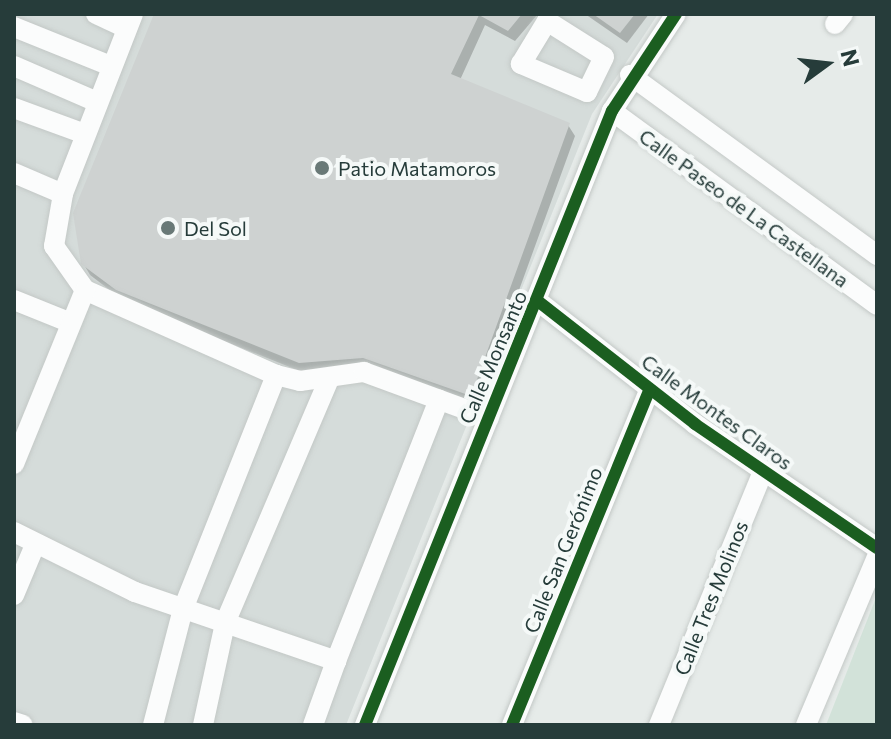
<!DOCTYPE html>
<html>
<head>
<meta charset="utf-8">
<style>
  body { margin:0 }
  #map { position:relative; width:891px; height:739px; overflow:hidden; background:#e6ebe9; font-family:Commissioner,sans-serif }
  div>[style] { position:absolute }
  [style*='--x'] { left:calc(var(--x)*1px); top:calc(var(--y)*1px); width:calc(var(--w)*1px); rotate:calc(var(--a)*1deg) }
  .built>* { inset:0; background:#d5dcda }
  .green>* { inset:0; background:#d2e2d9 }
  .shadow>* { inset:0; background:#0003 }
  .building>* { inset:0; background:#ced2d1 }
  .roads { filter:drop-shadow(0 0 2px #c3c8c6) drop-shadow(0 0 2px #c3c8c6) }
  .minor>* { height:20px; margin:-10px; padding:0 10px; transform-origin:10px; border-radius:10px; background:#fbfcfc }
  .cycleway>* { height:12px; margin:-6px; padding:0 6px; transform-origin:6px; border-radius:6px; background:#1b5e20 }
  .dots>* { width:22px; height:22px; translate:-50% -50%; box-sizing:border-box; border:4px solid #f5f9f8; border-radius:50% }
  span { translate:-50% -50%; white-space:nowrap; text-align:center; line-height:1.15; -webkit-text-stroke:8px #f5f9f8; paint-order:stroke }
  .poi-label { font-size:20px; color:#263c3a }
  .left { translate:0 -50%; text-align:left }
  .street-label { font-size:20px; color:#263c3a }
  .frame { position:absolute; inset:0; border:16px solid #263c3a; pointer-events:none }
  .north { position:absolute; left:787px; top:24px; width:80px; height:80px; -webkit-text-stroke:6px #f5f9f8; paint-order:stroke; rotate:75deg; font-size:22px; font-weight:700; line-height:32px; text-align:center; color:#263c3a }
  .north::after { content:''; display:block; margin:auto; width:28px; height:36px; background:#263c3a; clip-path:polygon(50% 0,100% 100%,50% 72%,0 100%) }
</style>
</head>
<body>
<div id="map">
  <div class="built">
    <div style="clip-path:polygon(14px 14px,658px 14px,592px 114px,346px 725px,14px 725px)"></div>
  </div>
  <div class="green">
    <div style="clip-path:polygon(877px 595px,877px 725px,826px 725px)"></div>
  </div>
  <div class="shadow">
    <div style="clip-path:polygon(156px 14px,538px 14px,515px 41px,485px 25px,460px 80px,568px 125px,575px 136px,477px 406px,371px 369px,307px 374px,124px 301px,90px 275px,83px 263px)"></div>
    <div style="clip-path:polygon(585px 14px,649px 14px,627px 43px)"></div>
  </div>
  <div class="building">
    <div style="clip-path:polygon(154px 14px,522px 14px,508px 31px,479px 15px,451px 74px,570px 123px,471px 396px,363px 358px,299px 363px,116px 290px,81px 264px,73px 213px)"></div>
    <div style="clip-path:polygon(593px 14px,635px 14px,620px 33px)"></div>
  </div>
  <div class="roads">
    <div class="minor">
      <div style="--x:96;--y:14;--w:33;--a:25"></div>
      <div style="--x:133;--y:14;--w:193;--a:111.3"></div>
      <div style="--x:63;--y:194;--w:53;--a:99.8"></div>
      <div style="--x:54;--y:246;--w:54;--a:54.8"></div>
      <div style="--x:85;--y:290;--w:209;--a:24"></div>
      <div style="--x:276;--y:375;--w:25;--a:14"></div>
      <div style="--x:300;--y:381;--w:65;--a:-8"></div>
      <div style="--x:364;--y:372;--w:133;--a:20.2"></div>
      <div style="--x:547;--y:21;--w:67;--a:32.3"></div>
      <div style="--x:604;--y:57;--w:39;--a:116"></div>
      <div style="--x:587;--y:92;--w:72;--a:-157"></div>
      <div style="--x:521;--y:64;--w:50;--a:-58.8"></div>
      <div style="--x:835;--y:24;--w:13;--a:-51"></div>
      <div style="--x:14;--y:27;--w:101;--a:22"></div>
      <div style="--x:14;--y:66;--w:88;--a:23.4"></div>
      <div style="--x:630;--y:75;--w:306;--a:36.1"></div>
      <div style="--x:14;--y:108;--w:76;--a:20.1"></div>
      <div style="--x:612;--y:111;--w:328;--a:36.2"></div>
      <div style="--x:14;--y:173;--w:53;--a:23.2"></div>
      <div style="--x:14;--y:300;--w:61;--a:22"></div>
      <div style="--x:539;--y:302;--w:198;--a:38"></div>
      <div style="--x:695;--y:424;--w:220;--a:34.3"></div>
      <div style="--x:14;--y:464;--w:188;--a:-67.8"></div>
      <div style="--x:14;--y:532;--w:135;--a:26.4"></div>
      <div style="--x:135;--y:592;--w:213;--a:18.9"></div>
      <div style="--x:336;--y:661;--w:281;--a:-68.5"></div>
      <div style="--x:14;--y:595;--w:54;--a:-67.2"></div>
      <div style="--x:14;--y:722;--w:9;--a:18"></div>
      <div style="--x:153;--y:725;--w:120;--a:-75.5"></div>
      <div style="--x:183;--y:609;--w:252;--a:-68.3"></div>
      <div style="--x:203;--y:725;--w:104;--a:-77.8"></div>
      <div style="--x:225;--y:623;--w:267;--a:-66.9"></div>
      <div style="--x:313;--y:725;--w:68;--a:-70.2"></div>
      <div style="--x:365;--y:725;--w:662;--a:-68.09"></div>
      <div style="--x:612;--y:111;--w:116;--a:-56.6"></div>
      <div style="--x:512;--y:725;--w:363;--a:-67.7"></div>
      <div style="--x:659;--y:725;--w:274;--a:-67.7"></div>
      <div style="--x:806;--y:725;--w:182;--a:-67.1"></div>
    </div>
  </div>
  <div class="cycleway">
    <div style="--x:539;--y:302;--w:198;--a:38"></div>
    <div style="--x:695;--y:424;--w:220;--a:34.3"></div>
    <div style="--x:365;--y:725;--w:662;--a:-68.09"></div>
    <div style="--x:612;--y:111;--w:116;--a:-56.6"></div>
    <div style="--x:512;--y:725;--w:363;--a:-67.7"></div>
  </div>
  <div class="dots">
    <div style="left:322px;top:168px;background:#697977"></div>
    <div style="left:168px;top:228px;background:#697977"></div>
  </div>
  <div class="poi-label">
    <span class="left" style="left:338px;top:168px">Patio Matamoros</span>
    <span class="left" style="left:184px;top:228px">Del Sol</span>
  </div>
  <div class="street-label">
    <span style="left:744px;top:208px;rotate:36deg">Calle Paseo de La Castellana</span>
    <span style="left:493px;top:357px;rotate:-67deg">Calle Monsanto</span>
    <span style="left:717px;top:412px;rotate:36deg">Calle Montes Claros</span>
    <span style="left:563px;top:550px;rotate:-68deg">Calle San Gerónimo</span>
    <span style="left:711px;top:598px;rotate:-68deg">Calle Tres Molinos</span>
  </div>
  <div class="frame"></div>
  <div class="north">N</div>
</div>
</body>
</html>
